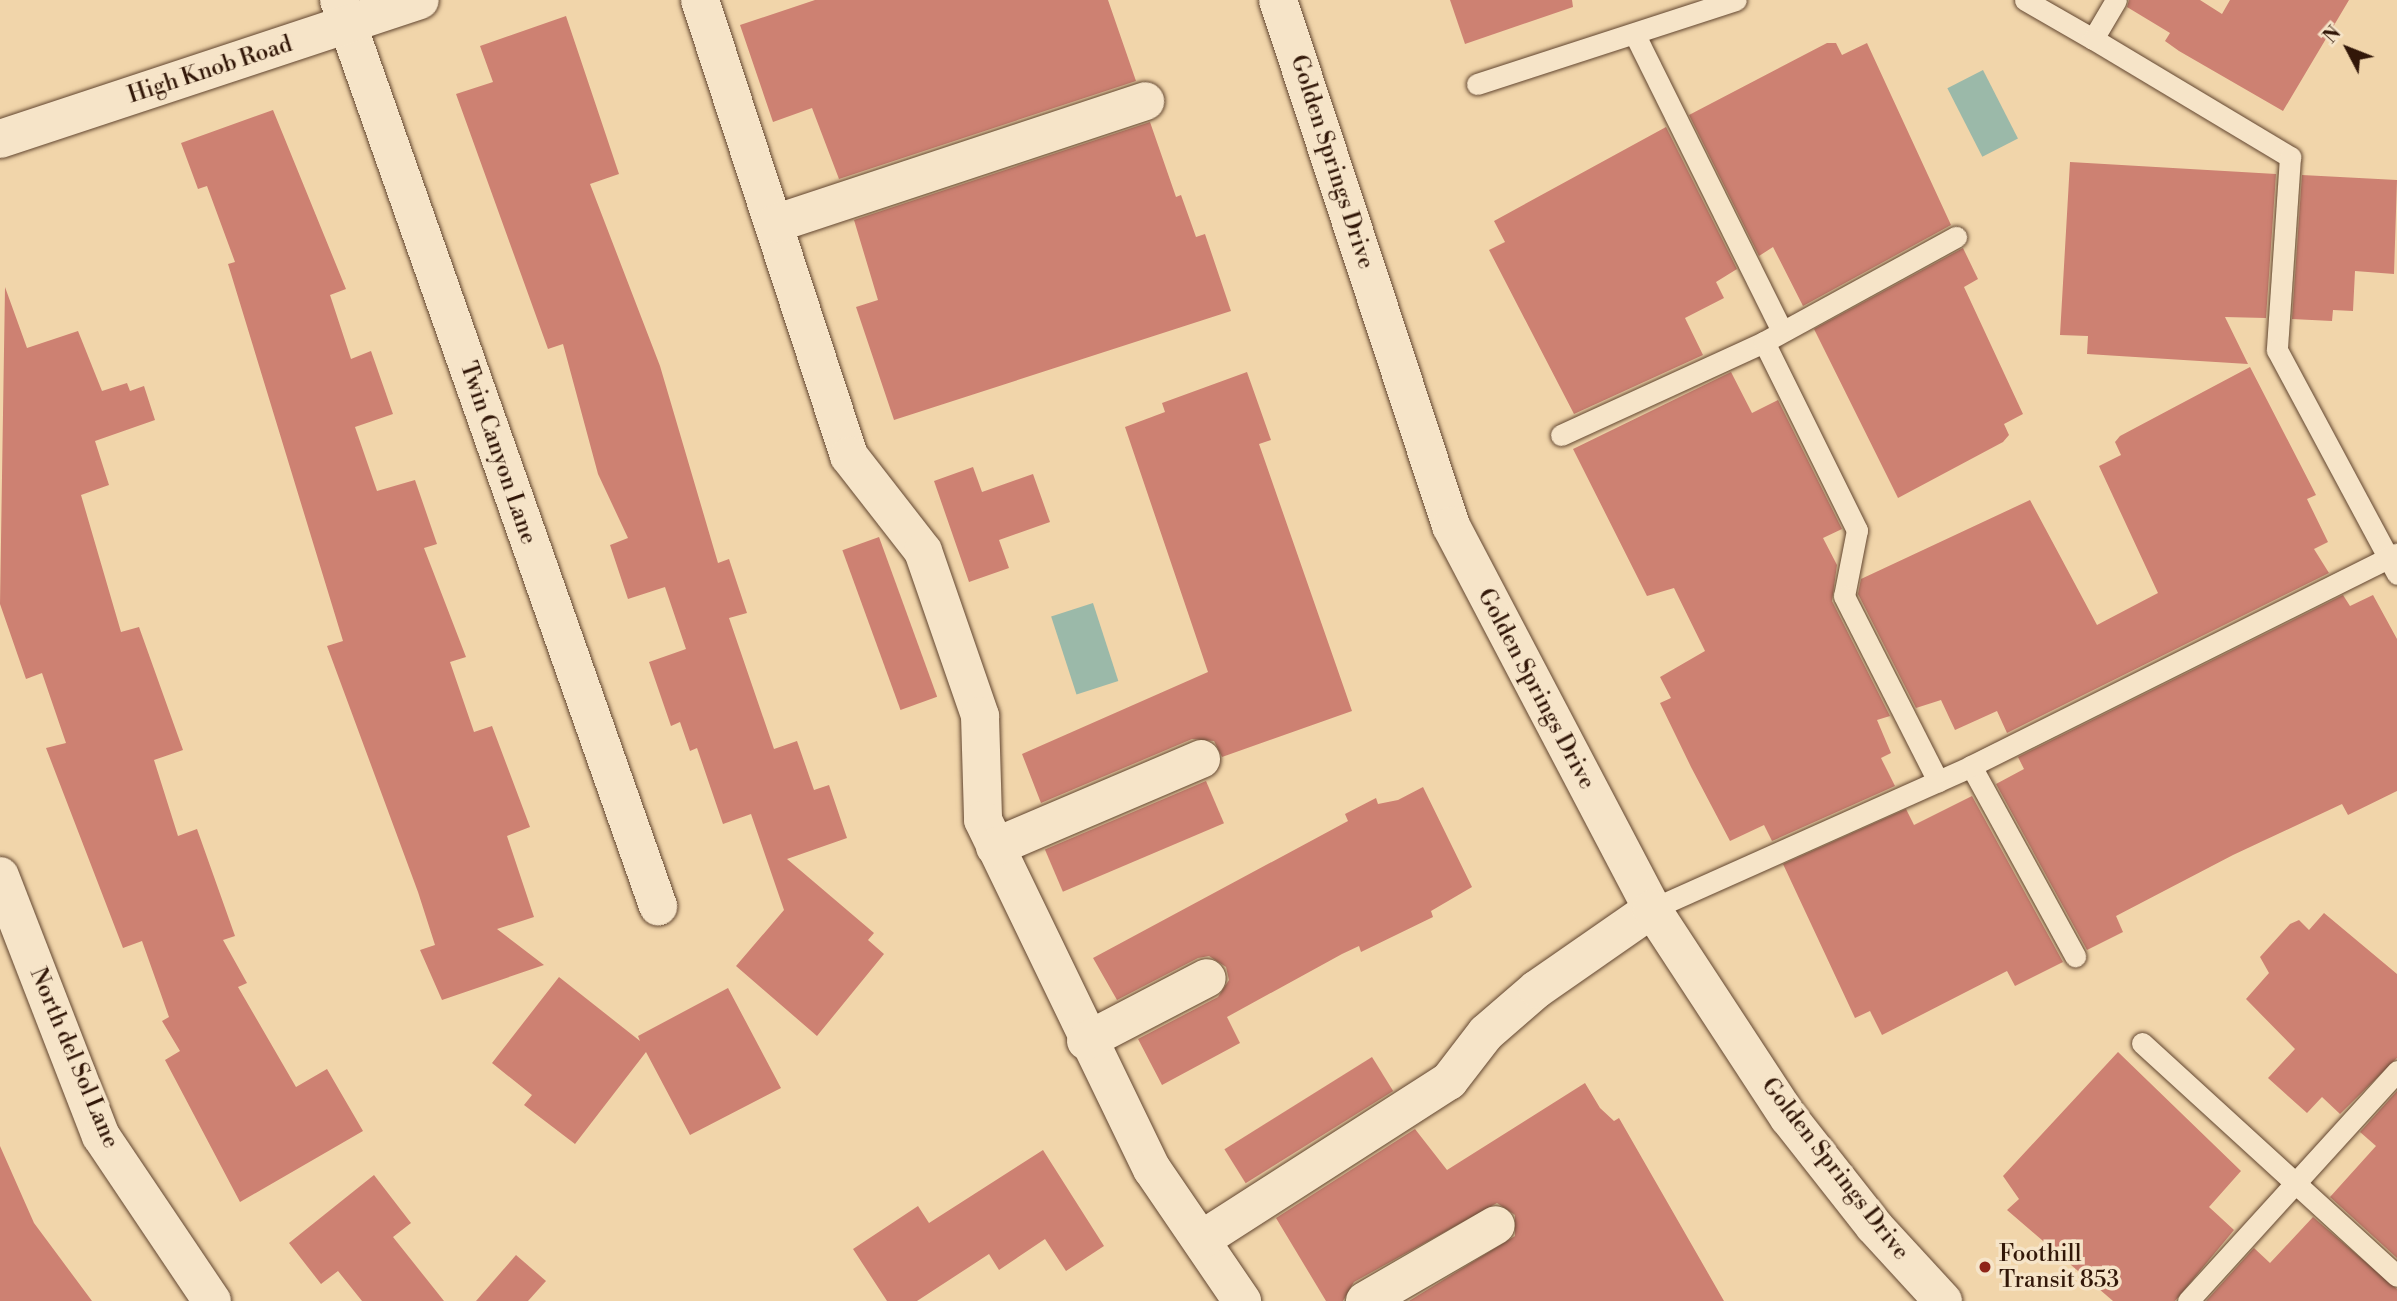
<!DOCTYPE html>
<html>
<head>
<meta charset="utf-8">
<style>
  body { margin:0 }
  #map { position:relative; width:2397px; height:1301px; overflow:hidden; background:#f1d5aa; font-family:"Libre Bodoni",serif }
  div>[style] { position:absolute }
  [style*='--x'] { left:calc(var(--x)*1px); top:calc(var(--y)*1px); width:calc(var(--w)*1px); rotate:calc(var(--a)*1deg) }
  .water>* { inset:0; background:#9bb9a9; transform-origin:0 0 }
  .building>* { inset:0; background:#cd8172; transform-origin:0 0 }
  .roads { filter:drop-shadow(0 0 2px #624630) drop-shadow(0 0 2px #624630) }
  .service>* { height:21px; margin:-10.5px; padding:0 10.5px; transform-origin:10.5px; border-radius:10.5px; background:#f6e4c8 }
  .minor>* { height:38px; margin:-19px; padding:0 19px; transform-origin:19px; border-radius:19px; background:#f6e4c8 }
  .secondary>* { height:38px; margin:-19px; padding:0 19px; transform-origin:19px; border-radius:19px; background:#f6e4c8 }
  .dots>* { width:19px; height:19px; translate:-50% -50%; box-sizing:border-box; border:4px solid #f6e4c8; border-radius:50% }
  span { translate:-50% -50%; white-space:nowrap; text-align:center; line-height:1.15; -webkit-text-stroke:7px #f6e4c8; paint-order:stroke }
  .street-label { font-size:23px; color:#321708 }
  .poi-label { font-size:23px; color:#321708 }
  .left { translate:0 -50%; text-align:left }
  .north { position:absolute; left:2313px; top:14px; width:70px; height:70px; -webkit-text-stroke:5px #f6e4c8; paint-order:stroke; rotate:312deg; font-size:19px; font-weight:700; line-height:28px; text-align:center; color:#321708 }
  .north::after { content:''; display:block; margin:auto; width:24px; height:32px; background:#321708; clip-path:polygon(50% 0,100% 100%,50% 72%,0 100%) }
</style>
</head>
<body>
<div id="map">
  <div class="water">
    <div style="left:1983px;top:70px;width:77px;height:40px;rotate:63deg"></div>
    <div style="left:1093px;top:603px;width:82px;height:44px;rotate:72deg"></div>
  </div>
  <div class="building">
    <div style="clip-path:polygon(815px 0,1108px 0,1136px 81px,839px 179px,812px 108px,773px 122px,740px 25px)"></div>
    <div style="clip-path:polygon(1450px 0,1572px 0,1573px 7px,1465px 44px)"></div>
    <div style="clip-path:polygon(2129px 0,2200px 0,2222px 14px,2230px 0,2349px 0,2283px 111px,2179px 51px,2165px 41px,2170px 33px,2127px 7px)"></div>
    <div style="clip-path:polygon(566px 16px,619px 174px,590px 184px,660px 366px,718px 563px,729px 559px,747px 613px,729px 618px,774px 749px,797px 741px,814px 790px,829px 785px,847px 838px,787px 859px,874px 933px,868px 940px,884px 954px,817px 1036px,736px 966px,784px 910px,751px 814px,723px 824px,697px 748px,690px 751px,680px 722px,671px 726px,649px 662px,686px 649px,665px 587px,628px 599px,610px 545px,628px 538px,598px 474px,563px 344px,548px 349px,456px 94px,493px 82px,480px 46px)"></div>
    <div style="clip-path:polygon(1827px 43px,1836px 43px,1842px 55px,1867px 43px,1951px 225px,1803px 306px,1773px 247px,1759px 256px,1689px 115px)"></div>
    <div style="clip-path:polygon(273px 110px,346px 289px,330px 295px,351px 359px,371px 351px,393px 414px,355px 427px,377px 491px,415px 480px,437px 544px,424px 548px,466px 657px,450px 662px,474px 732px,492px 726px,530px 827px,507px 836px,534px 917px,497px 929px,544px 965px,442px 1000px,420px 950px,435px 945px,418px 892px,327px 646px,343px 641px,228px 264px,235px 262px,207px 186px,198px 189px,181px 143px)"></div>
    <div style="clip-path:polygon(1150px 122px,1176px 197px,1181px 195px,1196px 237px,1205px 234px,1231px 311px,894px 420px,856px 307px,878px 300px,854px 220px)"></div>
    <div style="clip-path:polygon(1666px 127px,1737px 269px,1716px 282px,1724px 298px,1685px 318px,1703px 355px,1574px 414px,1489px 250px,1505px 242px,1494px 221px)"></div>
    <div style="clip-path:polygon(2070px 162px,2276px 174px,2266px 318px,2225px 317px,2248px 364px,2087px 354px,2088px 336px,2060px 335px)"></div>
    <div style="clip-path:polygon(2302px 175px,2397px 180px,2394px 274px,2355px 271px,2353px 311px,2333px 310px,2332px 321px,2292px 319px)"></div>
    <div style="clip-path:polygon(1963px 248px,1978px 279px,1964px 287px,2023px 414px,2004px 424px,2009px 435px,2003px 442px,1898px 498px,1814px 329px)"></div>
    <div style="clip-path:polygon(5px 287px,27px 348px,78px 331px,102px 391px,127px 383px,130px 391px,144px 386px,155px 420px,95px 441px,109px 485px,81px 495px,121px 632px,139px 627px,183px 750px,154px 760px,178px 836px,197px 829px,235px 936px,223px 940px,247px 983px,238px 987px,296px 1087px,327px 1069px,363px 1131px,240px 1202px,165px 1060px,180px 1051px,162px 1021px,169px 1017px,142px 941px,123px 948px,46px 748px,66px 743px,42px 673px,26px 679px,0 604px)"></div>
    <div style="clip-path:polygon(2250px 367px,2316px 495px,2307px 499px,2328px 542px,2314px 549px,2329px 573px,2007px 733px,1997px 711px,1955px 730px,1941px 700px,1916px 708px,1858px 594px,1861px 579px,2030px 500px,2097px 625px,2158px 593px,2099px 466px,2121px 455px,2115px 442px,2120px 436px)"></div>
    <div style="clip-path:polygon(1247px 372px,1271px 440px,1259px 444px,1352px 711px,1222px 757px,1214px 741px,1192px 739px,1041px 803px,1022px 754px,1208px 672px,1125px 427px,1165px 412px,1162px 403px)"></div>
    <div style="clip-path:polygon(1731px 372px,1752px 413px,1778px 400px,1842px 529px,1823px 538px,1837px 565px,1832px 601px,1890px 716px,1877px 720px,1891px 753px,1881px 758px,1895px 786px,1772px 841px,1764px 825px,1730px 841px,1691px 767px,1660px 703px,1671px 698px,1660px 677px,1705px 651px,1674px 588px,1647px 596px,1573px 449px)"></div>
    <div style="clip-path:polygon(973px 467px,982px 492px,1033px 474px,1050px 522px,999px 540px,1009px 568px,969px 582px,934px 481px)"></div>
    <div style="left:879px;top:537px;width:170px;height:39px;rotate:70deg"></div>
    <div style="clip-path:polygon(2343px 595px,2350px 606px,2373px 595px,2397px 639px,2397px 791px,2348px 815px,2342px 804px,2233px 855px,2116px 916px,2123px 932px,2087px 950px,1996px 784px,2024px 769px,2018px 757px)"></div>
    <div style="left:1206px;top:781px;width:46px;height:175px;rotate:67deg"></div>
    <div style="clip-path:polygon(1423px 787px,1472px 887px,1431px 911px,1433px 917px,1361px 952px,1359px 946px,1342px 954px,1227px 1017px,1240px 1043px,1162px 1085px,1138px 1039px,1218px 997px,1229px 980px,1226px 967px,1209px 956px,1198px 958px,1117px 1000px,1093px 958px,1348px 821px,1345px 814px,1376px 798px,1378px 804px,1398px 800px)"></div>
    <div style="clip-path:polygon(1972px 796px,2063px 962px,2015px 986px,2007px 971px,1882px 1035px,1870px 1011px,1855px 1018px,1783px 864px,1906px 809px,1914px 825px)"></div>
    <div style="clip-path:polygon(2324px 913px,2397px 974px,2397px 1058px,2340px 1114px,2322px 1097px,2307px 1113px,2268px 1078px,2295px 1049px,2246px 999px,2269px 973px,2260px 957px,2290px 924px,2299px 920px,2309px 930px)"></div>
    <div style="clip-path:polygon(559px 977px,640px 1041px,638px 1036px,728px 988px,781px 1088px,690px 1135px,646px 1052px,575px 1144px,524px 1105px,532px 1095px,492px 1063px)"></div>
    <div style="clip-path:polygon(2118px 1052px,2241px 1171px,2209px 1207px,2234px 1230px,2175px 1301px,2113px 1301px,2007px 1210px,2019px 1199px,2003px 1176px)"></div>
    <div style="left:1372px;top:1057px;width:40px;height:174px;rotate:58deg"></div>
    <div style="clip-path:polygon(1585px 1083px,1600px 1108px,1614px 1121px,1619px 1118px,1724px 1301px,1409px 1301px,1515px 1236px,1515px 1215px,1497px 1203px,1354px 1282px,1343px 1301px,1326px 1301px,1276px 1218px,1415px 1129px,1447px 1170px)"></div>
    <div style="clip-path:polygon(2397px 1091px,2397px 1258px,2330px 1197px,2376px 1146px,2360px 1132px)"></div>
    <div style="clip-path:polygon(0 1146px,34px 1223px,92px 1301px,0 1301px)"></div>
    <div style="clip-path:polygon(1043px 1150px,1104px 1246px,1066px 1271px,1045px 1239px,999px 1270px,989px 1254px,917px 1301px,887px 1301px,853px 1249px,918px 1206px,929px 1223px)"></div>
    <div style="clip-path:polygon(374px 1175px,411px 1223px,393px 1237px,444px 1301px,362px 1301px,338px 1271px,321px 1284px,289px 1243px)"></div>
    <div style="clip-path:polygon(2313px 1217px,2397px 1289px,2397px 1301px,2206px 1301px,2254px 1248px,2270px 1263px)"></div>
    <div style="clip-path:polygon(516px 1255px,546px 1281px,528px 1301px,476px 1301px)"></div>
  </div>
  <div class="roads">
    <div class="service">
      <div style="--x:2025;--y:0;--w:78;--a:29.8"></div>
      <div style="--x:2093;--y:39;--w:45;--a:-59.5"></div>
      <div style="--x:1635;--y:35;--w:330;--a:63.6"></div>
      <div style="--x:2093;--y:39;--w:230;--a:30.9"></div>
      <div style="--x:2290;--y:157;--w:193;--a:93.9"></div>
      <div style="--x:2277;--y:350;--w:254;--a:61.8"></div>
      <div style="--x:1477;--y:84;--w:272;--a:-18"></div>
      <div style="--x:1764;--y:342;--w:210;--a:63.7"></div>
      <div style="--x:1857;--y:530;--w:67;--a:101.1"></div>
      <div style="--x:1844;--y:596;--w:208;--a:63.1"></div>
      <div style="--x:1561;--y:435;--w:223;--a:-24.6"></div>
      <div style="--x:1764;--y:342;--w:219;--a:-28.7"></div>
      <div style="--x:1971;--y:766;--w:217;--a:61.3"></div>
      <div style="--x:1652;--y:909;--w:350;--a:-24.1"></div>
      <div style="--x:1971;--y:766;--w:476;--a:-26.5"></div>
      <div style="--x:2142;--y:1043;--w:345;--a:42.4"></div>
      <div style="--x:2188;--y:1301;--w:311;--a:-47.7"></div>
    </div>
    <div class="minor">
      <div style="--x:339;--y:0;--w:961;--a:70.6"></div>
      <div style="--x:700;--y:0;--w:480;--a:71.9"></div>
      <div style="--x:849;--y:456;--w:120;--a:52.1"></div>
      <div style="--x:923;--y:551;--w:175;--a:70.9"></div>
      <div style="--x:980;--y:716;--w:104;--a:88.3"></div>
      <div style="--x:983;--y:820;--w:388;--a:64.2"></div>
      <div style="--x:1152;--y:1169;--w:160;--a:55.7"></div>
      <div style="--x:0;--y:139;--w:442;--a:-18.3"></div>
      <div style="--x:774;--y:224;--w:391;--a:-18.3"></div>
      <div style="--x:995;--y:847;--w:224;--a:-23.1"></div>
      <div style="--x:0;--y:876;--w:279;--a:68.8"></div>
      <div style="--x:101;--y:1136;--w:199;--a:56.1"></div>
      <div style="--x:1086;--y:1041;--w:136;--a:-27.5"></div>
      <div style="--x:1201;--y:1240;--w:295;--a:-32.7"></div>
      <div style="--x:1449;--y:1081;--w:61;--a:-52.4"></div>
      <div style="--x:1486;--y:1033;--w:67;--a:-40.8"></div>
      <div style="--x:1537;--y:989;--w:140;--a:-34.8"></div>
      <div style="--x:1365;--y:1301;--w:151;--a:-30.1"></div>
    </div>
    <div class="secondary">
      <div style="--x:1278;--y:0;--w:554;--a:71.79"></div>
      <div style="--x:1451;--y:526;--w:433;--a:62.3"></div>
      <div style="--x:1652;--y:909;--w:250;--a:56.8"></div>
      <div style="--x:1789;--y:1118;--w:137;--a:51.8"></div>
      <div style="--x:1874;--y:1226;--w:102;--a:47.4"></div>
    </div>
  </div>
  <div class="dots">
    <div style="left:1985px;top:1267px;background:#8f2418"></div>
  </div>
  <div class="street-label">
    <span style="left:210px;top:70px;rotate:-18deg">High Knob Road</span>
    <span style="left:1332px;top:162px;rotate:72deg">Golden Springs Drive</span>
    <span style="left:498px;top:453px;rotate:71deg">Twin Canyon Lane</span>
    <span style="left:1536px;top:689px;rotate:62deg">Golden Springs Drive</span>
    <span style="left:74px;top:1058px;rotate:67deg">North del Sol Lane</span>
    <span style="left:1835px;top:1169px;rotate:52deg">Golden Springs Drive</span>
  </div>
  <div class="poi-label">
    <span class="left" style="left:1999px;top:1267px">Foothill<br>Transit 853</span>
  </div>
  <div class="north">N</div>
</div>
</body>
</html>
